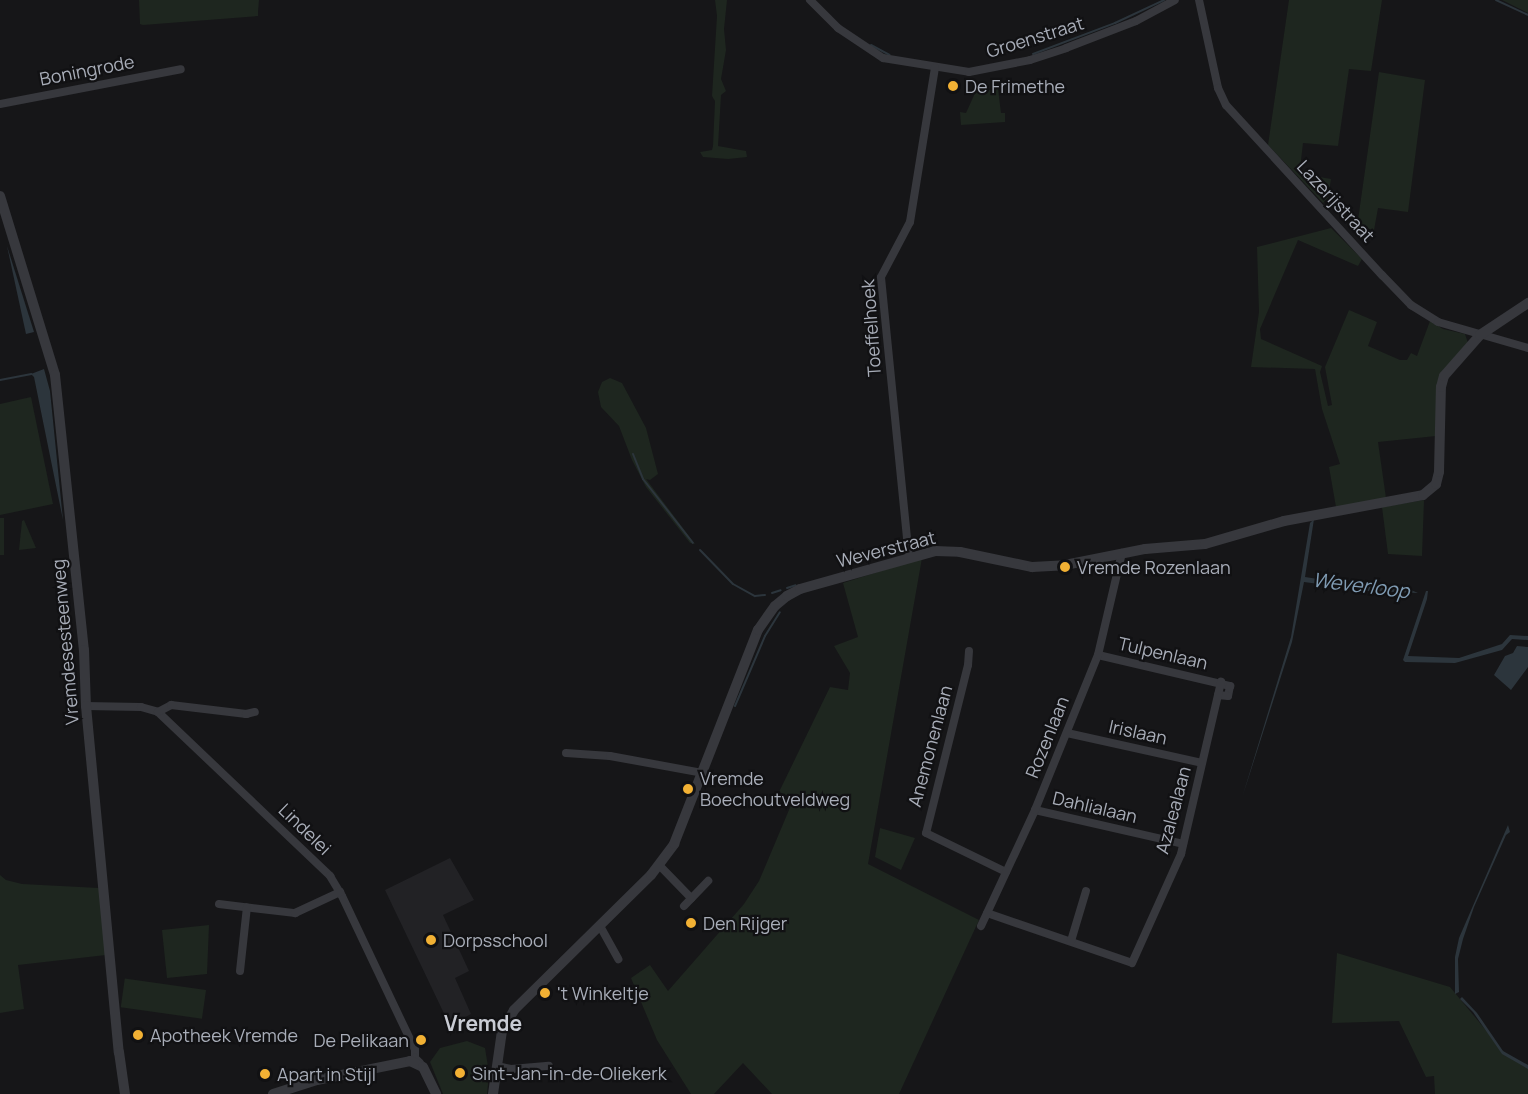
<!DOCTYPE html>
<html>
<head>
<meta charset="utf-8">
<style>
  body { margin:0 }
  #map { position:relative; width:1528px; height:1094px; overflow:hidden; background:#161618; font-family:Manrope,sans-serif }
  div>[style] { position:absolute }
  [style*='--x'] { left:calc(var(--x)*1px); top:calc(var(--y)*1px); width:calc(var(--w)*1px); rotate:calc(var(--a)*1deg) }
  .built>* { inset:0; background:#222225 }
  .green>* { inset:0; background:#1e261f; transform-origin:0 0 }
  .water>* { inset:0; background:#2c353c }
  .stream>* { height:2px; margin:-1px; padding:0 1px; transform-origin:1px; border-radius:1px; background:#2c353c }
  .minor>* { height:8px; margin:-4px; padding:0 4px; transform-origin:4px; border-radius:4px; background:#37383d }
  .tertiary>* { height:10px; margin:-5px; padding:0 5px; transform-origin:5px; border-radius:5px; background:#37383d }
  .dots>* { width:16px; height:16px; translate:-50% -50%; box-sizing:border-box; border:3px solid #111113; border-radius:50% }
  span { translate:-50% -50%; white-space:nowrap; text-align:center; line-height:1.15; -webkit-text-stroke:4.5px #111113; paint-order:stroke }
  .street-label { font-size:18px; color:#a8adb8 }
  .poi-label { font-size:18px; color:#a8adb8 }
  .left { translate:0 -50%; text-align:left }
  .right { translate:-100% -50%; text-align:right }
  .water-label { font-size:20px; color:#7f9bb3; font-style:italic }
  .quarter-label { font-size:21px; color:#c9ccd4; font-weight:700 }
</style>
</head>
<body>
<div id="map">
  <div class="built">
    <div style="clip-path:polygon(450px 858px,474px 900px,443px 915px,469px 971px,455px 978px,471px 1014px,450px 1026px,385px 890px)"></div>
  </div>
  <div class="green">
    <div style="clip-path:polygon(139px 0,259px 0,258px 12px,258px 16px,143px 25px,140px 24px)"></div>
    <div style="clip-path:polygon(715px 0,727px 0,724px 29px,726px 50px,721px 79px,726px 91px,721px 95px,718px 146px,746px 151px,747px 157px,728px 159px,703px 157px,700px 152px,712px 150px,713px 146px,715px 101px,712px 96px,717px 16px)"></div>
    <div style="clip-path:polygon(1289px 0,1382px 0,1371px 71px,1349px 69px,1338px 146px,1303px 143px,1300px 169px,1314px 173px,1314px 176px,1331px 179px,1328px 198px,1323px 203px,1268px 145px)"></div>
    <div style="clip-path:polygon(1502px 0,1528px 0,1528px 13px)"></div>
    <div style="clip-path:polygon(1379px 72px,1425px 80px,1408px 212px,1378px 208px,1374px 230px,1357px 227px)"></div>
    <div style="clip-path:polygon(998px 89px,1001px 113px,1005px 113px,1005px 122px,961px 125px,960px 112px,966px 113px,976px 91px)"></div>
    <div style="clip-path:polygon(1331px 228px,1362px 259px,1358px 266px,1298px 240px,1260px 329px,1261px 339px,1322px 366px,1320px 372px,1328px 406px,1332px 405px,1325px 367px,1349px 310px,1377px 322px,1368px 346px,1400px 360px,1407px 360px,1411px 353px,1417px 356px,1430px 321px,1443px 329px,1465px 334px,1468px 343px,1440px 378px,1436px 436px,1378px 442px,1386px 498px,1336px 507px,1329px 467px,1340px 464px,1322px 409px,1315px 369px,1251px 367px,1259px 312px,1257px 247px)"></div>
    <div style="clip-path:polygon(610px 378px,622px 383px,646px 428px,658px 474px,650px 480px,646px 479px,695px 544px,690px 543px,646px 487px,632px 460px,619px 426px,601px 407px,598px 392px,602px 382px)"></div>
    <div style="clip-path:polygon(31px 397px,53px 504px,0 515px,0 404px)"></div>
    <div style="clip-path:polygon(1424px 500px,1422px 556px,1388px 554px,1382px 507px)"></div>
    <div style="left:0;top:518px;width:4px;height:37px"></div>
    <div style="clip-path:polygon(24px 520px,36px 548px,19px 550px,22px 521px)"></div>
    <div style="clip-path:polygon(922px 558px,868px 864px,979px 920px,899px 1094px,772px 1094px,743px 1063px,714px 1094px,691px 1094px,657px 1040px,631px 978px,650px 965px,668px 991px,744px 904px,759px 881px,794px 798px,779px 792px,830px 687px,848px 690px,850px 673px,834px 646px,858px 637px,843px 583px)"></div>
    <div style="clip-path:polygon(880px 828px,915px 838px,901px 870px,875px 857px)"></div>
    <div style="clip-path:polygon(0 875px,6px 880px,22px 884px,99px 888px,106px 955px,18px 965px,24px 1009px,0 1013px)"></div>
    <div style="clip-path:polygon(209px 925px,207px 974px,167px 978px,162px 930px)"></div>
    <div style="clip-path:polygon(1337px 953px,1450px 987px,1504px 1052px,1528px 1066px,1528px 1094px,1435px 1094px,1434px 1076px,1426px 1077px,1399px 1021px,1332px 1023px)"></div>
    <div style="left:206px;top:990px;width:29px;height:82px;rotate:98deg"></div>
    <div style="clip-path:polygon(467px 1041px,485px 1048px,489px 1073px,487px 1094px,443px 1094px,430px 1062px,440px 1048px)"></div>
  </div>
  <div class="water">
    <div style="clip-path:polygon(7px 246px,34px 332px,26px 334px)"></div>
    <div style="clip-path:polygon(44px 369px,50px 391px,63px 520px,34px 377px,31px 374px)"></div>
    <div style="clip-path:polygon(1314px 519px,1305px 577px,1357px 585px,1356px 589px,1304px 582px,1292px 642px,1242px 798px,1291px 637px,1310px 523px)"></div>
    <div style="clip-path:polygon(1362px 586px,1411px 590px,1418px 593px,1369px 591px,1362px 590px)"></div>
    <div style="clip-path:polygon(1426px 591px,1428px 591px,1427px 599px,1408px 656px,1459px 658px,1502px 644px,1510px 635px,1528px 636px,1528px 640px,1512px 639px,1502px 650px,1455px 663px,1405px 662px,1403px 660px)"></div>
    <div style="clip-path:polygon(1517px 646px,1528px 647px,1528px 667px,1511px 690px,1494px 675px,1505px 656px,1513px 653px)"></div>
    <div style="clip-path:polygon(1508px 825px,1510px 832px,1506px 835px,1474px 907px,1463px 939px,1458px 959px,1459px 992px,1455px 994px,1455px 957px,1459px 938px)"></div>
    <div style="clip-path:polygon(1462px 997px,1477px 1013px,1503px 1051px,1528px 1065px,1528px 1069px,1502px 1054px,1473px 1012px,1460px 999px)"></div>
  </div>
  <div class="stream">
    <div style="--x:1496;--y:0;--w:35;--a:25"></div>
    <div style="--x:871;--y:45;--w:21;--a:28"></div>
    <div style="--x:1033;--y:54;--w:88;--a:-20.7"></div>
    <div style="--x:1115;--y:23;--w:54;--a:-25.1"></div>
    <div style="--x:0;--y:380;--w:32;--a:-11"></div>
    <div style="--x:633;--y:454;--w:27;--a:68"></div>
    <div style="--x:643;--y:479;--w:81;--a:52"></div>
    <div style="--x:700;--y:550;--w:47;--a:45.9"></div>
    <div style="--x:733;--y:584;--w:25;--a:29"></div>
    <div style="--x:755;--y:596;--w:10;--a:-6"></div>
    <div style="--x:787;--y:588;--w:9;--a:-18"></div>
    <div style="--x:772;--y:593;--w:9;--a:-18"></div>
    <div style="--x:735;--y:706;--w:76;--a:-66.8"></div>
    <div style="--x:765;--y:636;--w:28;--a:-58"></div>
  </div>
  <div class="minor">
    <div style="--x:810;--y:0;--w:40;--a:45"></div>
    <div style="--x:838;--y:28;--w:54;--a:33.7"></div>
    <div style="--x:883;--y:58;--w:87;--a:9.2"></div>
    <div style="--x:969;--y:72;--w:62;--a:-11.1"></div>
    <div style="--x:1030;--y:60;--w:38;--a:-18"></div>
    <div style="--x:1066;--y:48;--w:75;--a:-21.1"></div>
    <div style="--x:1136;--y:21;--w:44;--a:-28.3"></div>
    <div style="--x:1199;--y:0;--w:90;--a:77.8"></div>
    <div style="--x:1218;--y:88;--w:19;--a:65"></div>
    <div style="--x:1226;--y:105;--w:231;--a:47.5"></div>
    <div style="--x:1382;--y:275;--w:42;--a:46"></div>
    <div style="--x:1411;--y:305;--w:32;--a:32"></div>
    <div style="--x:1438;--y:322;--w:94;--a:16.1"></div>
    <div style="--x:0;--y:104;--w:184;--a:-10.9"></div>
    <div style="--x:909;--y:558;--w:282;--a:-95.7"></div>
    <div style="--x:881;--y:277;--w:62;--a:-62.2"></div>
    <div style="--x:910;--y:222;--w:156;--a:-80.8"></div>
    <div style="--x:969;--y:651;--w:14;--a:94"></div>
    <div style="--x:968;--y:665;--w:173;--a:104"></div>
    <div style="--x:926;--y:833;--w:89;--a:26"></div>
    <div style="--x:1098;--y:655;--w:136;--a:13.2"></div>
    <div style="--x:1230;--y:686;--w:10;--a:101"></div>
    <div style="--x:1228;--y:696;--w:10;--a:-174"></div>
    <div style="--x:86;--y:706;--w:55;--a:1"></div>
    <div style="--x:141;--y:707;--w:18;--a:16"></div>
    <div style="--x:158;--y:712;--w:238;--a:43.6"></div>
    <div style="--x:330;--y:876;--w:23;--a:59"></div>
    <div style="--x:342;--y:896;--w:170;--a:64.6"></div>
    <div style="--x:415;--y:1050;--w:8;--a:90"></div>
    <div style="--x:415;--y:1058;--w:7;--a:45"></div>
    <div style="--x:158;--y:712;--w:15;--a:-28"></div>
    <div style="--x:171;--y:705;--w:76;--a:6.8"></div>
    <div style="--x:246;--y:714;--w:9;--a:-13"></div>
    <div style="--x:1067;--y:733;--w:138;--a:12.5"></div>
    <div style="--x:566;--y:753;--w:44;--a:3.9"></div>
    <div style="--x:610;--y:756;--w:95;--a:10.4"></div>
    <div style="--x:1035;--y:810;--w:152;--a:12.9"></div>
    <div style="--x:660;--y:866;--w:45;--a:45.9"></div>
    <div style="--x:219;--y:904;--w:77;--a:6.8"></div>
    <div style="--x:295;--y:913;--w:50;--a:-25"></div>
    <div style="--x:684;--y:906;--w:35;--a:-46"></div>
    <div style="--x:987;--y:913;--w:153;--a:19"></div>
    <div style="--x:1132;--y:963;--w:120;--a:-65.8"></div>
    <div style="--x:1181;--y:854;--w:177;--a:-76.9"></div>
    <div style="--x:600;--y:926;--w:38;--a:61"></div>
    <div style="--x:981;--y:926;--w:128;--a:-65"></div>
    <div style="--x:1035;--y:810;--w:167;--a:-67.9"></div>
    <div style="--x:1098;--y:655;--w:105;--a:-76.8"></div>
    <div style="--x:1071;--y:941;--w:52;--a:-73.3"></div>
    <div style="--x:240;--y:971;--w:64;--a:-83.8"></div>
    <div style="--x:497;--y:1066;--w:14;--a:12"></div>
    <div style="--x:511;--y:1069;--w:38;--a:-5"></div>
  </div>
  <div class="tertiary">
    <div style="--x:0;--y:196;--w:187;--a:72.9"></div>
    <div style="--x:55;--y:375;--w:277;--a:84"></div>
    <div style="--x:84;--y:650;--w:56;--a:88"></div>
    <div style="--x:86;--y:706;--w:348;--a:84.6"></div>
    <div style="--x:119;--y:1052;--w:42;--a:81.9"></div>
    <div style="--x:273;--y:1094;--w:46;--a:-17.7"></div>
    <div style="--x:317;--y:1080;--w:95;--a:-11.5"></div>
    <div style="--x:410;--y:1061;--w:14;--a:25"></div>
    <div style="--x:423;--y:1067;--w:30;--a:64"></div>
    <div style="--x:493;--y:1094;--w:64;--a:-81.9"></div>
    <div style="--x:502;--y:1031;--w:24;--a:-60"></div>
    <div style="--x:514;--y:1010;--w:192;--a:-44.6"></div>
    <div style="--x:651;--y:875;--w:39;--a:-53"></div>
    <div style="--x:674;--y:844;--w:230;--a:-68.6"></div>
    <div style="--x:758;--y:630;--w:29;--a:-55"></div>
    <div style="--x:775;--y:606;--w:16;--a:-40"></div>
    <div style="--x:787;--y:596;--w:15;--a:-28"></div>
    <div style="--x:800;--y:589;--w:140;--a:-15.7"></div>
    <div style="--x:935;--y:551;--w:25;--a:2"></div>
    <div style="--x:960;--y:552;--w:74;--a:11.8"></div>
    <div style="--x:1032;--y:567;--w:33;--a:-3"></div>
    <div style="--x:1065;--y:565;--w:82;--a:-11.3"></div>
    <div style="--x:1145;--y:549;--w:60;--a:-4.8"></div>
    <div style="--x:1205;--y:544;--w:82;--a:-16.2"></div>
    <div style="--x:1284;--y:521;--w:141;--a:-10.6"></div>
    <div style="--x:1423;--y:495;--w:17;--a:-40"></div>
    <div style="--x:1436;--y:484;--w:12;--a:-76"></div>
    <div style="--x:1439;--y:472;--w:85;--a:-88.7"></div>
    <div style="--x:1441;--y:387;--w:11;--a:-75"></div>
    <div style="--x:1444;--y:376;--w:55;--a:-48.7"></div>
    <div style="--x:1480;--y:335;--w:58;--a:-33.7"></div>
  </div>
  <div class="dots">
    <div style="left:953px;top:86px;background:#f2b134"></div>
    <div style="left:1065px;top:567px;background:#f2b134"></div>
    <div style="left:688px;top:789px;background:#f2b134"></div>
    <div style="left:691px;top:923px;background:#f2b134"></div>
    <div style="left:431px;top:940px;background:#f2b134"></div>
    <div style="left:545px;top:993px;background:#f2b134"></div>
    <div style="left:138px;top:1035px;background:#f2b134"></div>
    <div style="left:421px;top:1040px;background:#f2b134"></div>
    <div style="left:460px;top:1073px;background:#f2b134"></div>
    <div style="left:265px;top:1074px;background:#f2b134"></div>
  </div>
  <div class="street-label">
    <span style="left:1035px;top:37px;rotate:-17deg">Groenstraat</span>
    <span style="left:87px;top:70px;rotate:-11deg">Boningrode</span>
    <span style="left:1336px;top:201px;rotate:47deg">Lazerijstraat</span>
    <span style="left:871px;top:328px;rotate:-94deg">Toeffelhoek</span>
    <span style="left:886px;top:549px;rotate:-14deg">Weverstraat</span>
    <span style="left:65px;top:642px;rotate:-95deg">Vremdesesteenweg</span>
    <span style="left:1163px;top:653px;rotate:13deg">Tulpenlaan</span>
    <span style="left:1138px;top:732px;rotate:12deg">Irislaan</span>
    <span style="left:1047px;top:737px;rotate:-68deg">Rozenlaan</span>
    <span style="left:930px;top:746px;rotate:-75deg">Anemonenlaan</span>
    <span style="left:1095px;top:807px;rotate:13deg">Dahlialaan</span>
    <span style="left:1173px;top:810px;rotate:-75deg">Azalealaan</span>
    <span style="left:305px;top:829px;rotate:44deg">Lindelei</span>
  </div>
  <div class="poi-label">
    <span class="left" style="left:965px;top:86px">De Frimethe</span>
    <span class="left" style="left:1077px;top:567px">Vremde Rozenlaan</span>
    <span class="left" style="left:700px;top:789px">Vremde<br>Boechoutveldweg</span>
    <span class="left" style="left:703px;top:923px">Den Rijger</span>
    <span class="left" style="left:443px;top:940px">Dorpsschool</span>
    <span class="left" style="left:557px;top:993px">'t Winkeltje</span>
    <span class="left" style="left:150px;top:1035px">Apotheek Vremde</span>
    <span class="right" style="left:409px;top:1040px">De Pelikaan</span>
    <span class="left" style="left:472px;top:1073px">Sint-Jan-in-de-Oliekerk</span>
    <span class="left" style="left:277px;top:1074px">Apart in Stijl</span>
  </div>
  <div class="water-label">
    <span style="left:1361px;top:585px;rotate:7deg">Weverloop</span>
  </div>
  <div class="quarter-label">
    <span style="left:483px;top:1023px">Vremde</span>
  </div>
</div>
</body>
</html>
